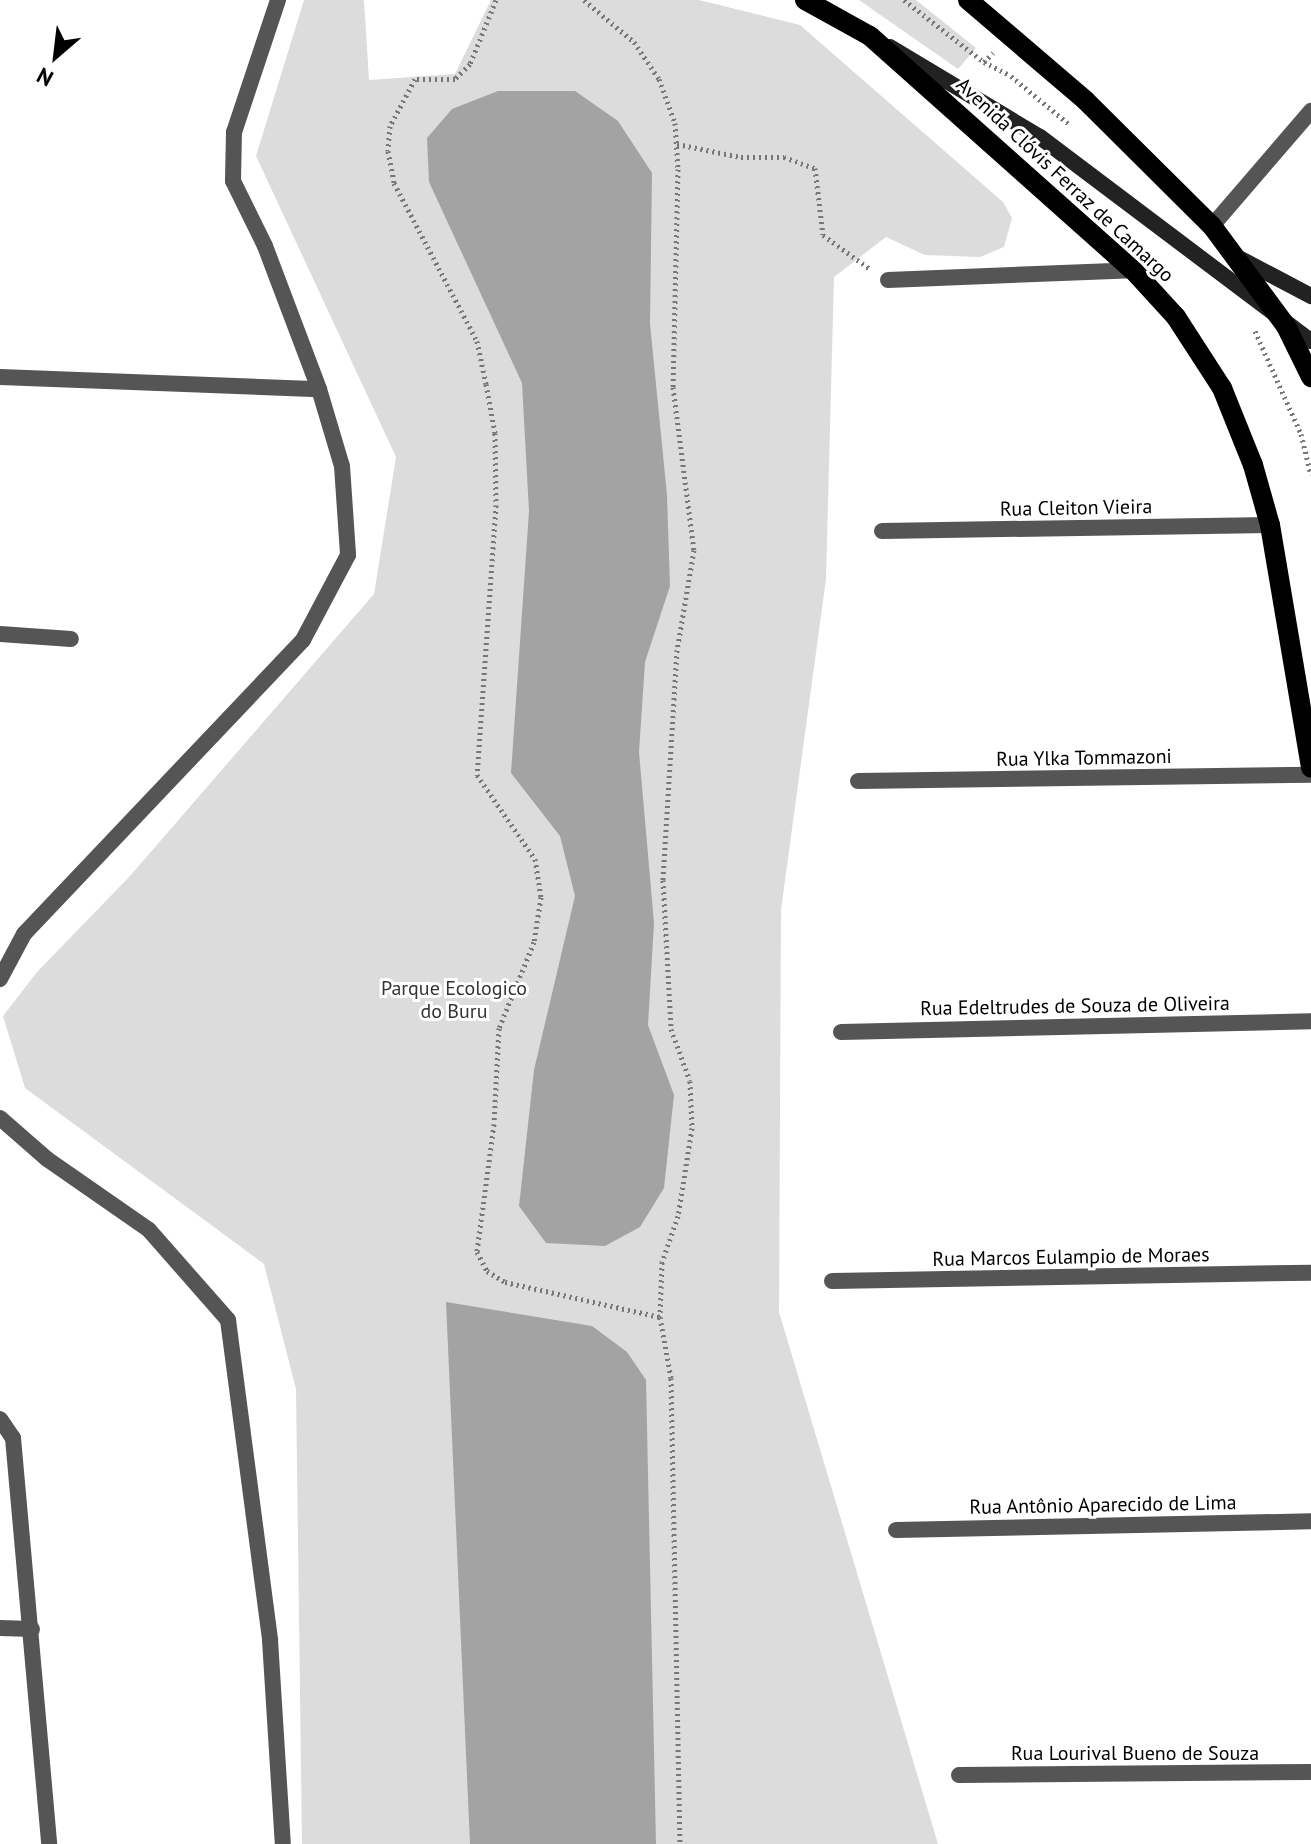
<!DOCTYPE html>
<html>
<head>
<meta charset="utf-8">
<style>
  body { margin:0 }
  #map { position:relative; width:1311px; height:1844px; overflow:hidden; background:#fff; font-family:"PT Sans",sans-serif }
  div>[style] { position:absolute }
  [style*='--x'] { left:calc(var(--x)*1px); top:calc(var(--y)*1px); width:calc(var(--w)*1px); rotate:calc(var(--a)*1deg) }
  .green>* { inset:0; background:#dcdcdc }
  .water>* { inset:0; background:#a3a3a3 }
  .path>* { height:5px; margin-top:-2.5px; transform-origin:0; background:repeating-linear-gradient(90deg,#777 0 2px,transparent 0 6px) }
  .minor>* { height:16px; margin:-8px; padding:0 8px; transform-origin:8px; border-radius:8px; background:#555 }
  .secondary>* { height:16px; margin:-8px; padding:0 8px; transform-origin:8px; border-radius:8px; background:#222 }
  .primary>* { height:20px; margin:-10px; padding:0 10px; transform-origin:10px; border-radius:10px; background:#000 }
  span { translate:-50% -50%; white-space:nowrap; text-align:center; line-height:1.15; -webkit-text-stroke:6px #fff; paint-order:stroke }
  .street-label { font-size:20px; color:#000 }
  .park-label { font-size:20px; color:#333 }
  .north { position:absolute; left:16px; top:16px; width:80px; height:80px; -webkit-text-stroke:6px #fff; paint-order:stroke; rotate:208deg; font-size:22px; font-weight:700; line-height:32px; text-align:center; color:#000 }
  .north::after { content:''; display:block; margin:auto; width:28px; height:36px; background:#000; clip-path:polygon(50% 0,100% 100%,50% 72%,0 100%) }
</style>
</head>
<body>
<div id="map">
  <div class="green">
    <div style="clip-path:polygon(304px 0,364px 0,369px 80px,455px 74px,491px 0,699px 0,800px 25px,1003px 202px,1012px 218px,1004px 247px,980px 257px,925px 255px,886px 237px,834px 277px,826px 579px,781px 910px,779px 1312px,938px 1844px,302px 1844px,296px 1389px,264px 1264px,25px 1088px,3px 1016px,37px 972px,130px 876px,374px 594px,396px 457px,256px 156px)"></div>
    <div style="clip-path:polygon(859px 0,916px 0,976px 48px,958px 69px)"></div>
  </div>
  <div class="water">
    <div style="clip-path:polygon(498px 91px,575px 91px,618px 121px,652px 173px,650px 324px,667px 495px,670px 586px,645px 662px,639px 752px,654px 923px,648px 1025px,674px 1095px,664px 1188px,640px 1227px,605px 1246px,546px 1243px,519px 1206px,534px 1070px,575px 896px,560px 836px,511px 773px,529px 511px,522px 383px,429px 182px,427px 138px,452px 109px)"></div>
    <div style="clip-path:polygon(446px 1302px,592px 1326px,627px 1352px,646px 1380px,656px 1844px,470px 1844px)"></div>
  </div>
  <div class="path">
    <div style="--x:496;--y:0;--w:69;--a:112.1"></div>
    <div style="--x:470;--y:64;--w:21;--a:135"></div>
    <div style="--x:455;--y:79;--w:40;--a:180"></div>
    <div style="--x:415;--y:79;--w:53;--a:118"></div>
    <div style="--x:390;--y:126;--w:25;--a:95"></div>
    <div style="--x:388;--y:151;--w:33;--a:79"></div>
    <div style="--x:394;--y:183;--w:178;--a:62.3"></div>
    <div style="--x:477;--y:341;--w:44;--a:78.2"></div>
    <div style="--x:486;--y:384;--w:50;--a:79.6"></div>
    <div style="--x:495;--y:433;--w:72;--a:89.2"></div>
    <div style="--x:496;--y:505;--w:271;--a:94"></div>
    <div style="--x:477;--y:775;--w:102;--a:55.4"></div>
    <div style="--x:535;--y:859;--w:38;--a:81"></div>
    <div style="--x:541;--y:897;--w:46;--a:98.8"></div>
    <div style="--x:534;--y:942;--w:93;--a:112.1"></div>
    <div style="--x:499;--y:1028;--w:96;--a:93"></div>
    <div style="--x:494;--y:1124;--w:129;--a:97.6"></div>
    <div style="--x:477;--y:1252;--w:21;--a:62"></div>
    <div style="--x:487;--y:1271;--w:21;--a:31"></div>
    <div style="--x:505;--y:1282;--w:159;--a:12.7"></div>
    <div style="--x:584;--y:0;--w:65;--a:40"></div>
    <div style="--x:634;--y:42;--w:45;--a:56"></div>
    <div style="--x:659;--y:79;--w:47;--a:70"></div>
    <div style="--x:675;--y:123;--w:46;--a:86.3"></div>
    <div style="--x:678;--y:169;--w:218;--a:91.3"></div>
    <div style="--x:673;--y:387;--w:164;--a:82.7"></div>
    <div style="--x:694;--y:550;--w:101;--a:99.6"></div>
    <div style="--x:677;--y:650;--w:230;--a:93.5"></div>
    <div style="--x:663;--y:880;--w:149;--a:86.9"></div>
    <div style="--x:671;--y:1029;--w:55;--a:69.9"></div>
    <div style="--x:690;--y:1081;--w:47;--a:87.6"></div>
    <div style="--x:692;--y:1128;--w:89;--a:99"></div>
    <div style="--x:678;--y:1216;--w:49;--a:109.2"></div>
    <div style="--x:662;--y:1262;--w:55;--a:92.1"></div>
    <div style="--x:660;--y:1317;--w:62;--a:79.8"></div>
    <div style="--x:671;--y:1378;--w:466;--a:88.9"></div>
    <div style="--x:904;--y:0;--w:101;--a:37.8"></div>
    <div style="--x:984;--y:62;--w:13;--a:-45"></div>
    <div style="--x:984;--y:62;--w:30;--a:27"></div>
    <div style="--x:1011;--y:76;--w:77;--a:39.7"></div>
    <div style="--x:677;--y:144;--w:65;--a:11.5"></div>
    <div style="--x:741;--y:157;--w:43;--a:0"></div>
    <div style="--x:784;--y:157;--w:33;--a:20"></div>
    <div style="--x:815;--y:168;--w:67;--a:83.2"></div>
    <div style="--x:823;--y:235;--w:58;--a:35.9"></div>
    <div style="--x:1255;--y:331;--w:113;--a:65.9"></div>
    <div style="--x:1301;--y:434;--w:42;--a:76.3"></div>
  </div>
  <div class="minor">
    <div style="--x:278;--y:0;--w:139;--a:108.4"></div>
    <div style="--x:234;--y:132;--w:49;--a:91.2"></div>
    <div style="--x:233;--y:181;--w:72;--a:63.8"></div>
    <div style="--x:265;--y:246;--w:153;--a:69.3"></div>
    <div style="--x:1212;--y:226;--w:152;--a:-49.3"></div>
    <div style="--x:888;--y:280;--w:245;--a:-2.3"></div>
    <div style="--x:0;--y:377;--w:319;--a:2.2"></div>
    <div style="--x:319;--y:389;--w:80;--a:73.4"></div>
    <div style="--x:342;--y:466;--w:89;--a:86.1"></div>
    <div style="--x:348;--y:555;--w:96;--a:117.9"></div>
    <div style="--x:303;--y:640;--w:405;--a:133.5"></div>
    <div style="--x:24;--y:934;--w:51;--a:118.1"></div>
    <div style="--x:882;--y:531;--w:388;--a:-0.9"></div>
    <div style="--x:0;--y:634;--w:71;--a:4"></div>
    <div style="--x:858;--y:781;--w:453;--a:-0.8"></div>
    <div style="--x:841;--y:1032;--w:470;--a:-1.3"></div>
    <div style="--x:0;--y:1118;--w:62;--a:41.1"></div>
    <div style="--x:47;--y:1159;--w:124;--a:34.8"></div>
    <div style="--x:149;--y:1230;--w:120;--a:48.7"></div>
    <div style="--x:228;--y:1320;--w:323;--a:82.5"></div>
    <div style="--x:270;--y:1640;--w:204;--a:86.4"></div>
    <div style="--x:832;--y:1281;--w:479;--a:-1"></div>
    <div style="--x:0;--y:1419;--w:23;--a:56"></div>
    <div style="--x:13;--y:1438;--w:408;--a:84.9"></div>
    <div style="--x:896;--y:1530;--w:415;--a:-1.2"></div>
    <div style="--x:0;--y:1628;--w:32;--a:2"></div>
    <div style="--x:959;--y:1775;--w:352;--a:-0.5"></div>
  </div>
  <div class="secondary">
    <div style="--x:890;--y:47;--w:175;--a:31"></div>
    <div style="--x:1040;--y:137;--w:339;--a:37"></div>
    <div style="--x:1237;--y:257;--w:84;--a:27.8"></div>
  </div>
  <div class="primary">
    <div style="--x:805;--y:0;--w:74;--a:29"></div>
    <div style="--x:870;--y:36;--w:352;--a:41.7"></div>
    <div style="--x:1133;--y:270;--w:64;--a:47.5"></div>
    <div style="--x:1176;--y:317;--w:85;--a:57.1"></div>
    <div style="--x:1222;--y:388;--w:83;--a:68.1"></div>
    <div style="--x:1253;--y:465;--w:62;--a:74.2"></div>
    <div style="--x:1270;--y:525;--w:246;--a:80.4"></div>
    <div style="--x:968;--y:0;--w:154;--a:40.5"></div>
    <div style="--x:1085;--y:100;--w:179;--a:44.8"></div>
    <div style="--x:1212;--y:226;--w:124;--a:53.5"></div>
    <div style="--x:1286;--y:326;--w:57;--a:63.9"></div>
  </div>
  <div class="street-label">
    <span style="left:1065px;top:180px;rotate:43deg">Avenida Clóvis Ferraz de Camargo</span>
    <span style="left:1076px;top:508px;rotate:-1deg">Rua Cleiton Vieira</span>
    <span style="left:1084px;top:758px;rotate:-1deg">Rua Ylka Tommazoni</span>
    <span style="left:1075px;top:1006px;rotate:-1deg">Rua Edeltrudes de Souza de Oliveira</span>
    <span style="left:1071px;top:1257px;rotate:-1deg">Rua Marcos Eulampio de Moraes</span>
    <span style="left:1103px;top:1505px;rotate:-1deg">Rua Antônio Aparecido de Lima</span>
    <span style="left:1135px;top:1753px">Rua Lourival Bueno de Souza</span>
  </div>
  <div class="park-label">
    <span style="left:454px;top:1000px">Parque Ecologico<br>do Buru</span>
  </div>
  <div class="north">N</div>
</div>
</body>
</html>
